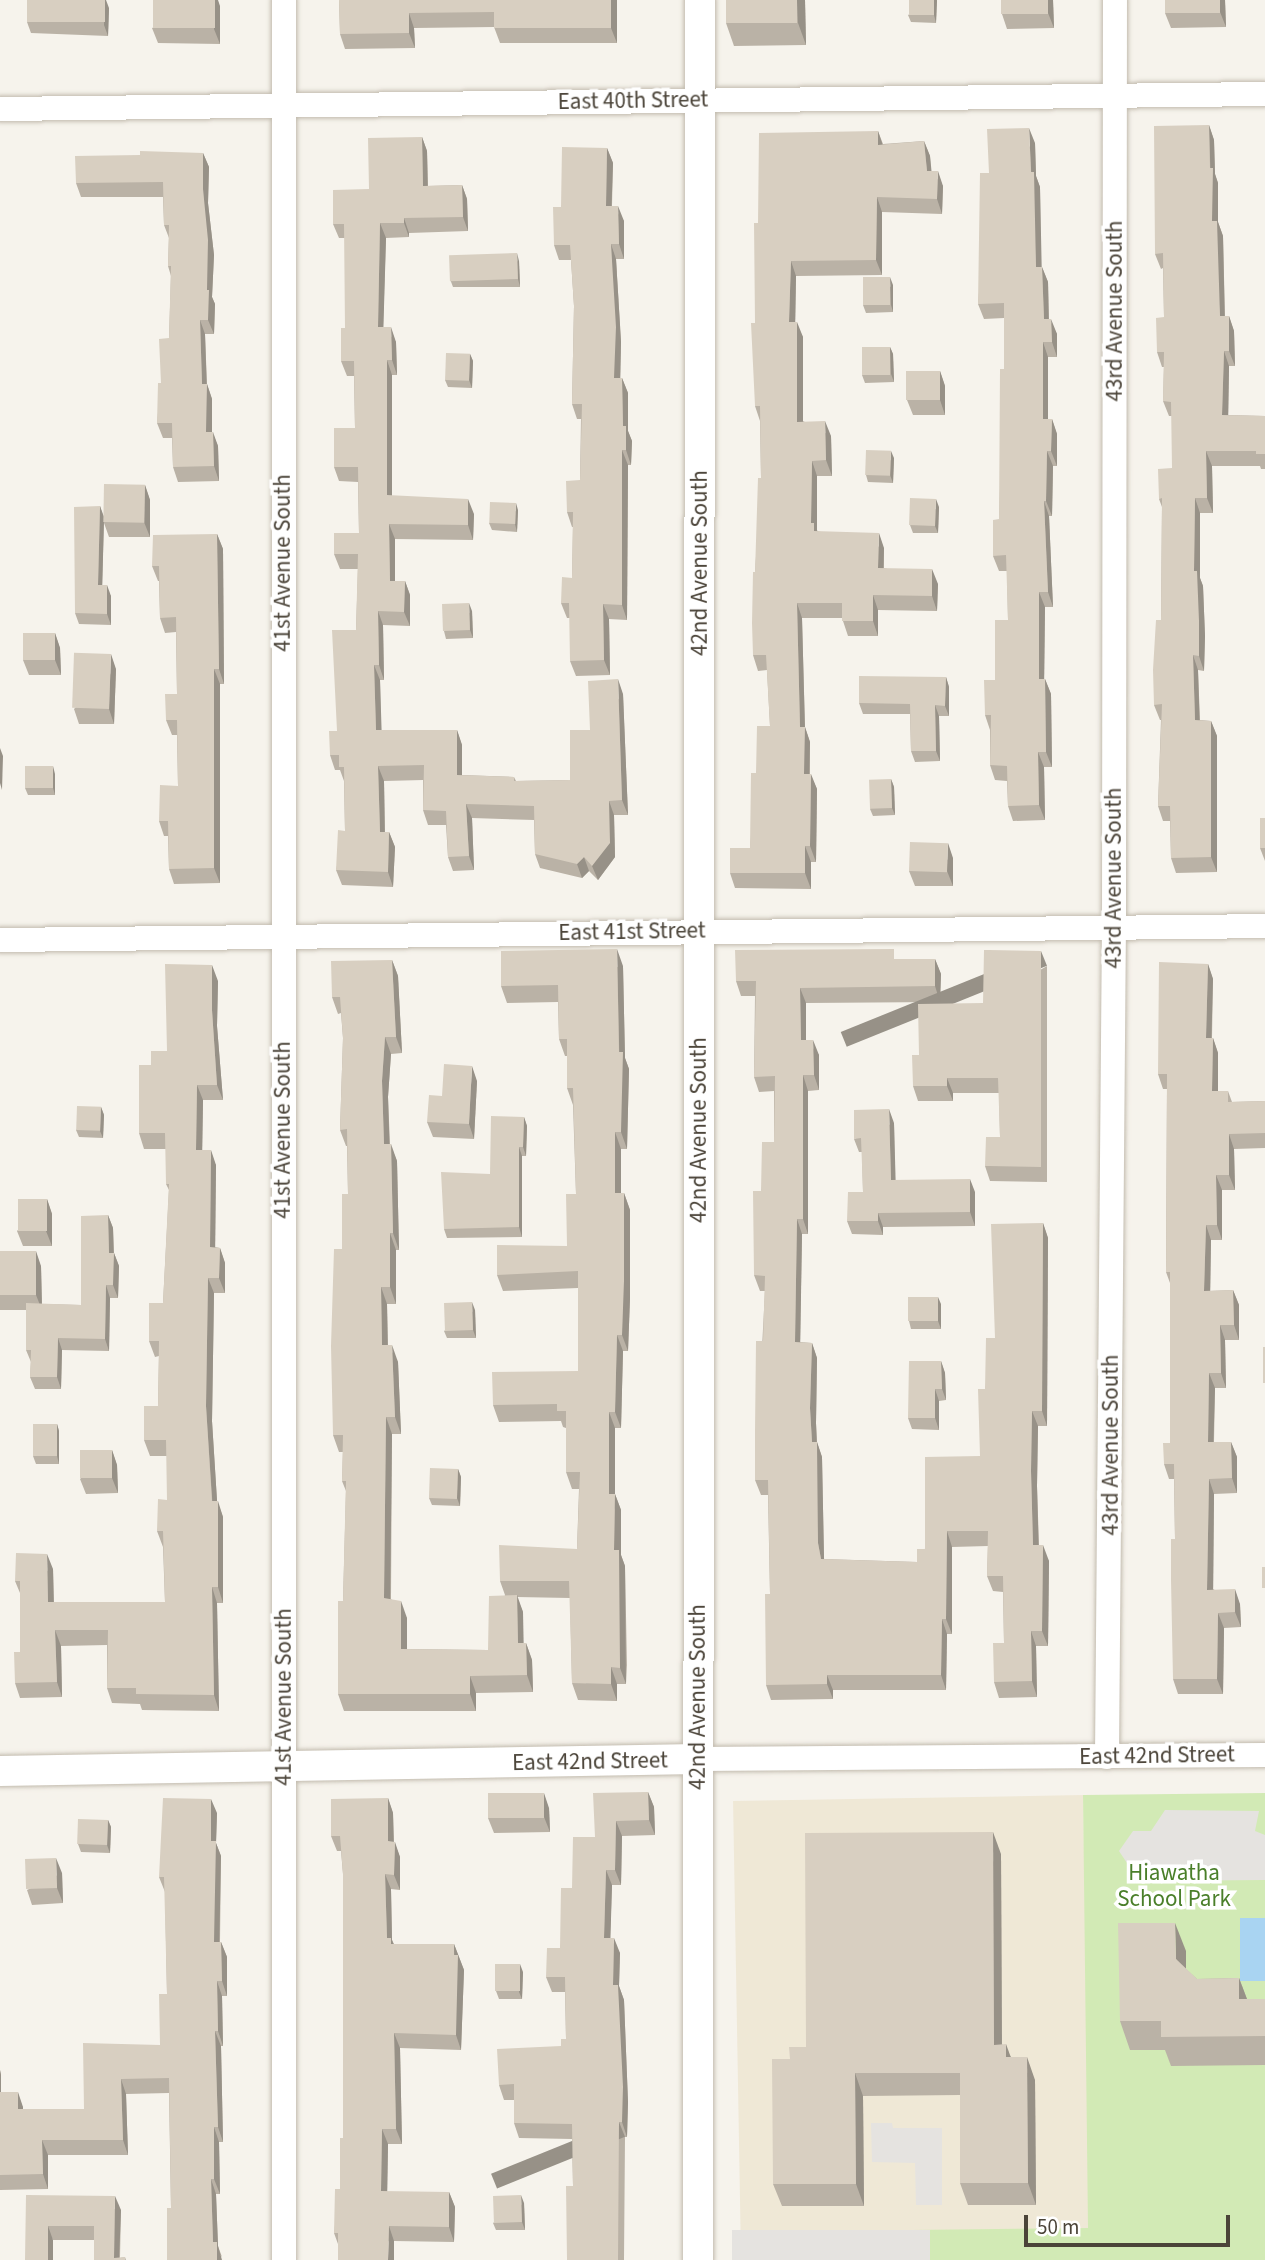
<!DOCTYPE html>
<html>
<head>
<meta charset="utf-8">
<style>
  body { margin:0 }
  #map { position:relative; width:1265px; height:2260px; overflow:hidden; background:#f6f3ec; font-family:"Source Sans 3",sans-serif }
  div>[style] { position:absolute }
  [style*='--x'] { left:calc(var(--x)*1px); top:calc(var(--y)*1px); width:calc(var(--w)*1px); rotate:calc(var(--a)*1deg) }
  .education>* { inset:0; background:#efe8d6; transform-origin:0 0 }
  .green>* { inset:0; background:#d2eab5 }
  .parking>* { inset:0; background:#e5e3e0; transform-origin:0 0 }
  .water>* { inset:0; background:#a9d4f2; transform-origin:0 0 }
  .roads { filter:drop-shadow(0 0 2px #c2bbae) drop-shadow(0 0 2px #c2bbae) }
  .minor>* { height:24px; margin:-12px; padding:0 12px; transform-origin:12px; border-radius:12px; background:#fff }
  .tertiary>* { height:30px; margin:-15px; padding:0 15px; transform-origin:15px; border-radius:15px; background:#fff }
  .wall>* { inset:0; background:#bab2a6 }
  .shaded-wall>* { inset:0; background:#979187; transform-origin:0 0 }
  .building>* { inset:0; background:#d8cfc1; transform-origin:0 0 }
  span { translate:-50% -50%; white-space:nowrap; text-align:center; line-height:1.15; -webkit-text-stroke:7px #fff; paint-order:stroke }
  .street-label { font-size:23px; color:#4b4439 }
  .park-label { font-size:23px; color:#4a7f2a }
  .scale { position:absolute; left:1024px; top:2215px; width:206px; height:32px; box-sizing:border-box; border:4px solid #4b4439; border-top:0; padding-left:9px; font-size:21px; line-height:24px; white-space:nowrap; color:#4b4439; -webkit-text-stroke:5px #fff; paint-order:stroke }
</style>
</head>
<body>
<div id="map">
  <div class="education">
    <div style="left:1083px;top:1795px;width:433px;height:350px;rotate:89deg"></div>
  </div>
  <div class="green">
    <div style="clip-path:polygon(1265px 1793px,1265px 2260px,732px 2260px,732px 2232px,1088px 2228px,1083px 1795px)"></div>
  </div>
  <div class="parking">
    <div style="clip-path:polygon(1165px 1810px,1259px 1811px,1255px 1831px,1265px 1835px,1265px 1880px,1139px 1881px,1119px 1851px,1133px 1831px,1151px 1831px)"></div>
    <div style="clip-path:polygon(892px 2123px,893px 2128px,942px 2128px,942px 2205px,916px 2205px,915px 2163px,872px 2162px,871px 2123px)"></div>
    <div style="left:930px;top:2230px;width:30px;height:198px;rotate:90deg"></div>
  </div>
  <div class="water">
    <div style="left:1240px;top:1918px;width:25px;height:63px"></div>
  </div>
  <div class="roads">
    <div class="minor">
      <div style="--x:284;--y:0;--w:2260;--a:90"></div>
      <div style="--x:0;--y:109;--w:1265;--a:-0.68"></div>
      <div style="--x:0;--y:940;--w:1265;--a:-0.63"></div>
      <div style="--x:1107;--y:1757;--w:830;--a:-89.52"></div>
      <div style="--x:1114;--y:927;--w:927;--a:-89.94"></div>
      <div style="--x:698;--y:1759;--w:567;--a:-0.4"></div>
    </div>
    <div class="tertiary">
      <div style="--x:0;--y:1771;--w:698;--a:-0.98"></div>
      <div style="--x:698;--y:2260;--w:2260;--a:-89.95"></div>
    </div>
  </div>
  <div class="wall">
    <div style="clip-path:polygon(339px 0,617px 0,617px 43px,500px 43px,494px 27px,414px 28px,415px 48px,345px 49px,340px 34px)"></div>
    <div style="clip-path:polygon(726px 0,805px 0,806px 45px,734px 46px,726px 23px)"></div>
    <div style="clip-path:polygon(937px 0,936px 23px,911px 22px,908px 15px)"></div>
    <div style="clip-path:polygon(1001px 0,1053px 0,1054px 28px,1007px 29px,1002px 14px)"></div>
    <div style="clip-path:polygon(1225px 0,1226px 27px,1171px 28px,1165px 13px)"></div>
    <div style="clip-path:polygon(220px 6px,220px 44px,158px 43px,152px 28px)"></div>
    <div style="clip-path:polygon(109px 8px,108px 36px,31px 33px,27px 22px)"></div>
    <div style="clip-path:polygon(1209px 125px,1214px 140px,1215px 174px,1218px 183px,1218px 222px,1223px 236px,1225px 316px,1229px 316px,1234px 331px,1235px 366px,1229px 366px,1228px 415px,1265px 416px,1265px 469px,1261px 469px,1260px 466px,1212px 466px,1213px 513px,1200px 513px,1200px 578px,1203px 586px,1205px 636px,1204px 671px,1198px 670px,1200px 720px,1211px 721px,1217px 736px,1217px 872px,1176px 873px,1171px 858px,1170px 821px,1163px 821px,1158px 806px,1161px 720px,1160px 720px,1154px 705px,1161px 620px,1162px 507px,1159px 499px,1172px 468px,1172px 416px,1169px 416px,1163px 401px,1164px 367px,1162px 367px,1157px 352px,1164px 317px,1163px 268px,1161px 269px,1155px 254px)"></div>
    <div style="clip-path:polygon(878px 131px,883px 144px,924px 141px,930px 156px,931px 171px,943px 186px,942px 214px,882px 212px,882px 275px,796px 276px,795px 322px,803px 337px,803px 421px,831px 436px,832px 476px,817px 476px,817px 531px,884px 548px,884px 568px,938px 584px,937px 611px,878px 610px,878px 636px,848px 636px,842px 618px,802px 618px,805px 727px,810px 742px,810px 774px,817px 789px,816px 862px,811px 862px,811px 889px,735px 888px,730px 873px,750px 848px,756px 773px,770px 726px,767px 670px,758px 671px,753px 655px,755px 572px,761px 478px,760px 421px,755px 406px,755px 323px,758px 223px)"></div>
    <div style="clip-path:polygon(422px 137px,427px 151px,428px 186px,462px 185px,467px 199px,468px 231px,409px 233px,409px 237px,386px 238px,383px 327px,396px 342px,397px 375px,392px 375px,392px 496px,474px 514px,473px 540px,395px 539px,395px 581px,405px 581px,410px 595px,410px 626px,383px 625px,384px 680px,380px 680px,381px 730px,457px 730px,462px 745px,462px 775px,514px 777px,516px 781px,570px 780px,590px 730px,623px 694px,628px 815px,614px 815px,615px 857px,598px 880px,589px 871px,582px 878px,540px 868px,535px 854px,534px 820px,472px 818px,474px 870px,453px 871px,448px 857px,446px 825px,428px 825px,423px 810px,423px 780px,384px 781px,385px 832px,389px 832px,395px 847px,393px 887px,342px 885px,336px 870px,345px 831px,344px 781px,340px 770px,335px 770px,330px 755px,337px 731px,356px 630px,358px 569px,340px 569px,334px 554px,359px 533px,358px 482px,339px 481px,334px 467px,355px 428px,354px 376px,347px 376px,341px 361px,345px 328px,345px 238px,339px 238px,333px 224px)"></div>
    <div style="clip-path:polygon(1035px 143px,1036px 176px,1040px 187px,1041px 267px,1042px 267px,1048px 282px,1049px 319px,1057px 334px,1057px 357px,1048px 357px,1048px 419px,1052px 419px,1057px 434px,1057px 466px,1053px 466px,1052px 516px,1049px 516px,1053px 607px,1045px 607px,1044px 679px,1045px 679px,1051px 694px,1052px 767px,1044px 767px,1045px 820px,1013px 821px,1008px 806px,1007px 781px,995px 780px,990px 765px,990px 730px,985px 715px,995px 680px,1008px 620px,1007px 571px,999px 571px,993px 556px,999px 519px,1004px 369px,1004px 318px,984px 319px,978px 304px,989px 173px)"></div>
    <div style="clip-path:polygon(607px 148px,613px 163px,612px 206px,624px 221px,624px 259px,616px 259px,621px 342px,620px 378px,622px 378px,628px 393px,628px 431px,632px 441px,631px 465px,628px 465px,627px 620px,609px 619px,610px 675px,576px 676px,570px 661px,570px 618px,567px 618px,561px 603px,572px 578px,573px 527px,572px 527px,567px 512px,580px 480px,581px 419px,577px 419px,572px 404px,574px 306px,571px 260px,559px 260px,554px 245px,561px 207px)"></div>
    <div style="clip-path:polygon(203px 153px,209px 167px,208px 203px,214px 255px,212px 297px,215px 304px,214px 334px,205px 334px,207px 384px,212px 399px,212px 432px,218px 446px,219px 481px,178px 482px,173px 467px,172px 438px,163px 438px,157px 423px,161px 383px,169px 338px,171px 276px,168px 266px,169px 238px,164px 225px,163px 197px,81px 197px,76px 183px,140px 155px)"></div>
    <div style="clip-path:polygon(519px 261px,520px 287px,453px 287px,450px 279px)"></div>
    <div style="clip-path:polygon(893px 285px,893px 312px,866px 313px,863px 305px)"></div>
    <div style="clip-path:polygon(890px 347px,893px 354px,894px 382px,865px 383px,862px 375px)"></div>
    <div style="clip-path:polygon(470px 354px,473px 361px,472px 388px,448px 387px,445px 380px)"></div>
    <div style="clip-path:polygon(940px 371px,945px 386px,945px 415px,913px 415px,907px 400px)"></div>
    <div style="clip-path:polygon(894px 458px,893px 483px,868px 482px,866px 475px)"></div>
    <div style="clip-path:polygon(145px 485px,150px 500px,150px 537px,109px 537px,104px 523px,102px 585px,111px 596px,111px 625px,79px 624px,75px 613px,100px 506px,103px 516px)"></div>
    <div style="clip-path:polygon(939px 507px,938px 533px,913px 533px,910px 525px)"></div>
    <div style="clip-path:polygon(518px 510px,517px 532px,492px 530px,489px 523px)"></div>
    <div style="clip-path:polygon(217px 534px,223px 549px,224px 684px,220px 684px,220px 883px,174px 884px,169px 869px,168px 836px,164px 836px,159px 821px,178px 786px,177px 735px,172px 735px,166px 720px,177px 694px,176px 632px,165px 633px,160px 618px,159px 581px,158px 581px,152px 566px)"></div>
    <div style="clip-path:polygon(472px 611px,473px 638px,446px 639px,444px 631px)"></div>
    <div style="clip-path:polygon(55px 633px,60px 648px,61px 675px,29px 675px,23px 660px)"></div>
    <div style="clip-path:polygon(116px 669px,114px 724px,79px 724px,74px 709px)"></div>
    <div style="clip-path:polygon(946px 677px,949px 687px,949px 716px,939px 716px,940px 761px,915px 762px,911px 751px,910px 714px,863px 714px,859px 703px)"></div>
    <div style="clip-path:polygon(55px 774px,55px 795px,28px 795px,25px 788px)"></div>
    <div style="clip-path:polygon(891px 779px,894px 787px,895px 815px,873px 816px,870px 809px)"></div>
    <div style="clip-path:polygon(1265px 818px,1265px 861px,1260px 848px)"></div>
    <div style="clip-path:polygon(953px 858px,953px 886px,915px 886px,909px 871px)"></div>
    <div style="clip-path:polygon(897px 959px,935px 959px,941px 974px,940px 1002px,806px 1003px,806px 1040px,819px 1055px,819px 1090px,808px 1091px,808px 1234px,802px 1234px,800px 1342px,812px 1343px,817px 1358px,816px 1423px,817px 1442px,822px 1457px,824px 1559px,917px 1562px,980px 1456px,985px 1389px,995px 1338px,1043px 1223px,1048px 1238px,1047px 1426px,1038px 1426px,1037px 1486px,1039px 1545px,1049px 1561px,1048px 1646px,1036px 1646px,1037px 1697px,999px 1698px,994px 1682px,1004px 1643px,1003px 1592px,993px 1591px,987px 1576px,988px 1546px,952px 1547px,952px 1634px,947px 1634px,946px 1690px,833px 1690px,833px 1699px,771px 1700px,766px 1685px,770px 1594px,768px 1495px,761px 1495px,755px 1480px,765px 1291px,760px 1291px,754px 1275px,761px 1191px,774px 1142px,774px 1091px,759px 1092px,754px 1077px,755px 996px,741px 996px,736px 981px)"></div>
    <div style="clip-path:polygon(392px 960px,398px 976px,402px 1053px,391px 1054px,388px 1097px,390px 1144px,397px 1161px,399px 1250px,396px 1250px,396px 1304px,387px 1304px,388px 1345px,398px 1362px,401px 1434px,392px 1434px,391px 1599px,407px 1618px,407px 1649px,488px 1650px,505px 1595px,500px 1581px,577px 1549px,579px 1489px,572px 1489px,566px 1472px,566px 1428px,563px 1427px,561px 1421px,499px 1422px,493px 1405px,578px 1371px,578px 1288px,503px 1291px,497px 1275px,567px 1246px,576px 1194px,573px 1105px,567px 1088px,567px 1056px,565px 1056px,559px 1039px,558px 1002px,507px 1003px,501px 986px,623px 966px,625px 1058px,629px 1069px,627px 1149px,621px 1149px,621px 1193px,624px 1193px,630px 1210px,630px 1298px,628px 1351px,623px 1351px,621px 1428px,615px 1428px,615px 1494px,621px 1510px,621px 1555px,625px 1566px,627px 1665px,626px 1684px,617px 1684px,617px 1701px,578px 1700px,572px 1683px,570px 1598px,517px 1597px,523px 1612px,523px 1643px,526px 1643px,532px 1660px,533px 1692px,476px 1693px,476px 1711px,344px 1711px,338px 1694px,343px 1601px,346px 1491px,342px 1481px,343px 1452px,339px 1452px,333px 1435px,342px 1249px,348px 1194px,347px 1146px,346px 1146px,340px 1130px,343px 1038px,341px 1013px,338px 1014px,332px 997px)"></div>
    <div style="clip-path:polygon(1208px 964px,1213px 979px,1212px 1038px,1213px 1038px,1218px 1053px,1218px 1091px,1228px 1091px,1232px 1102px,1265px 1101px,1265px 1148px,1234px 1149px,1235px 1190px,1222px 1190px,1222px 1240px,1211px 1240px,1210px 1291px,1233px 1290px,1239px 1305px,1239px 1340px,1225px 1340px,1226px 1388px,1215px 1388px,1214px 1442px,1231px 1442px,1237px 1457px,1237px 1493px,1214px 1494px,1213px 1589px,1240px 1604px,1241px 1627px,1224px 1628px,1223px 1694px,1178px 1694px,1173px 1679px,1175px 1539px,1174px 1479px,1169px 1479px,1164px 1464px,1170px 1443px,1170px 1283px,1166px 1272px,1167px 1089px,1163px 1089px,1158px 1074px)"></div>
    <div style="clip-path:polygon(1047px 966px,1047px 1182px,990px 1181px,985px 1166px,1000px 1137px,999px 1093px,953px 1093px,953px 1101px,918px 1101px,913px 1086px,919px 1055px,983px 1003px)"></div>
    <div style="clip-path:polygon(218px 981px,217px 1026px,223px 1100px,203px 1100px,202px 1150px,216px 1165px,215px 1247px,220px 1248px,225px 1263px,225px 1293px,214px 1293px,212px 1421px,217px 1501px,223px 1517px,223px 1603px,217px 1603px,219px 1711px,142px 1710px,140px 1704px,112px 1703px,107px 1688px,107px 1645px,61px 1646px,62px 1697px,20px 1698px,15px 1683px,20px 1652px,20px 1593px,15px 1581px,53px 1569px,54px 1602px,165px 1602px,163px 1547px,157px 1531px,167px 1500px,167px 1456px,150px 1456px,144px 1440px,158px 1406px,159px 1356px,155px 1357px,149px 1341px,163px 1303px,169px 1190px,166px 1184px,166px 1149px,144px 1149px,139px 1133px,151px 1065px,167px 1051px)"></div>
    <div style="clip-path:polygon(477px 1081px,474px 1139px,433px 1137px,427px 1122px)"></div>
    <div style="clip-path:polygon(101px 1107px,104px 1115px,103px 1138px,79px 1137px,76px 1130px)"></div>
    <div style="clip-path:polygon(524px 1117px,527px 1126px,526px 1156px,522px 1156px,522px 1237px,447px 1238px,444px 1229px,490px 1174px)"></div>
    <div style="clip-path:polygon(894px 1123px,895px 1180px,975px 1192px,975px 1226px,883px 1227px,883px 1235px,852px 1234px,847px 1221px,863px 1192px,862px 1152px,859px 1152px,854px 1139px)"></div>
    <div style="clip-path:polygon(47px 1199px,52px 1214px,52px 1246px,23px 1246px,17px 1231px)"></div>
    <div style="clip-path:polygon(108px 1215px,113px 1228px,114px 1253px,119px 1266px,118px 1298px,110px 1298px,109px 1351px,62px 1350px,61px 1389px,35px 1389px,30px 1377px,31px 1362px,26px 1350px,26px 1310px,0 1310px,0 1252px,41px 1266px,42px 1304px,81px 1305px)"></div>
    <div style="clip-path:polygon(941px 1304px,941px 1329px,911px 1329px,909px 1321px)"></div>
    <div style="clip-path:polygon(475px 1310px,476px 1338px,447px 1338px,444px 1331px)"></div>
    <div style="clip-path:polygon(941px 1361px,945px 1373px,946px 1400px,939px 1401px,939px 1430px,912px 1429px,908px 1418px)"></div>
    <div style="clip-path:polygon(57px 1424px,59px 1431px,59px 1464px,36px 1464px,33px 1456px)"></div>
    <div style="clip-path:polygon(112px 1450px,117px 1465px,118px 1493px,86px 1494px,80px 1479px)"></div>
    <div style="clip-path:polygon(458px 1469px,461px 1477px,460px 1506px,432px 1505px,429px 1498px)"></div>
    <div style="clip-path:polygon(648px 1792px,654px 1807px,655px 1835px,622px 1836px,621px 1885px,612px 1885px,610px 1938px,620px 1953px,619px 1986px,624px 2000px,628px 2102px,627px 2137px,625px 2137px,624px 2260px,567px 2260px,573px 2186px,572px 2139px,519px 2138px,514px 2123px,514px 2100px,504px 2100px,499px 2085px,561px 2046px,566px 2039px,565px 1992px,552px 1992px,546px 1977px,560px 1948px,572px 1888px,595px 1837px)"></div>
    <div style="clip-path:polygon(388px 1798px,393px 1813px,394px 1842px,400px 1857px,400px 1890px,391px 1889px,392px 1940px,394px 1944px,454px 1944px,464px 1970px,461px 2050px,400px 2048px,402px 2144px,388px 2144px,387px 2192px,449px 2192px,455px 2207px,454px 2242px,394px 2241px,338px 2244px,334px 2233px,340px 2189px,343px 2138px,343px 1874px,341px 1851px,337px 1851px,331px 1836px)"></div>
    <div style="clip-path:polygon(549px 1808px,550px 1832px,494px 1833px,488px 1818px)"></div>
    <div style="clip-path:polygon(217px 1813px,216px 1843px,221px 1856px,220px 1942px,221px 1942px,227px 1957px,227px 1996px,222px 1996px,223px 2046px,221px 2046px,223px 2142px,219px 2142px,220px 2194px,216px 2194px,218px 2246px,222px 2257px,171px 2208px,169px 2093px,126px 2094px,128px 2155px,48px 2155px,48px 2189px,0 2190px,0 2070px,1px 2075px,1px 2092px,23px 2107px,23px 2109px,84px 2109px,160px 2045px,167px 1994px,165px 1892px,159px 1877px)"></div>
    <div style="clip-path:polygon(108px 1820px,111px 1827px,110px 1853px,81px 1852px,78px 1844px)"></div>
    <div style="clip-path:polygon(1001px 1854px,1002px 2044px,1011px 2057px,1035px 2080px,1036px 2205px,968px 2205px,960px 2183px,960px 2095px,863px 2096px,864px 2206px,782px 2206px,773px 2184px,806px 2047px)"></div>
    <div style="clip-path:polygon(62px 1873px,63px 1903px,32px 1905px,27px 1890px)"></div>
    <div style="clip-path:polygon(1186px 1951px,1186px 1969px,1197px 1979px,1239px 1978px,1247px 1999px,1265px 1999px,1265px 2065px,1171px 2066px,1165px 2050px,1130px 2050px,1120px 2021px)"></div>
    <div style="clip-path:polygon(523px 1972px,522px 1999px,499px 1999px,496px 1991px)"></div>
    <div style="clip-path:polygon(26px 2195px,121px 2210px,120px 2258px,125px 2257px,126px 2260px,94px 2260px,94px 2240px,53px 2240px)"></div>
    <div style="clip-path:polygon(524px 2203px,525px 2230px,496px 2230px,493px 2223px)"></div>
  </div>
  <div class="shaded-wall">
    <div style="clip-path:polygon(105px 0,106px 0,109px 8px,108px 36px,104px 25px)"></div>
    <div style="clip-path:polygon(215px 0,218px 0,220px 6px,220px 44px,214px 29px)"></div>
    <div style="clip-path:polygon(611px 0,617px 0,617px 43px,611px 28px)"></div>
    <div style="clip-path:polygon(797px 0,805px 0,806px 45px,798px 23px)"></div>
    <div style="clip-path:polygon(934px 0,937px 0,936px 23px,934px 15px)"></div>
    <div style="clip-path:polygon(1048px 0,1053px 0,1054px 28px,1048px 13px)"></div>
    <div style="clip-path:polygon(1220px 0,1225px 0,1226px 27px,1220px 12px)"></div>
    <div style="clip-path:polygon(409px 13px,414px 28px,415px 48px,409px 33px)"></div>
    <div style="clip-path:polygon(1209px 125px,1214px 140px,1215px 174px,1218px 183px,1218px 222px,1223px 236px,1225px 331px,1220px 316px,1212px 221px)"></div>
    <div style="clip-path:polygon(1029px 128px,1035px 143px,1036px 176px,1040px 187px,1042px 282px,1036px 267px)"></div>
    <div style="clip-path:polygon(878px 131px,883px 146px,878px 145px)"></div>
    <div style="clip-path:polygon(422px 137px,427px 151px,428px 200px,423px 186px)"></div>
    <div style="clip-path:polygon(924px 141px,930px 156px,933px 186px,927px 171px)"></div>
    <div style="clip-path:polygon(607px 148px,613px 163px,611px 221px,606px 206px)"></div>
    <div style="clip-path:polygon(203px 153px,209px 167px,208px 203px,214px 255px,212px 297px,215px 304px,214px 334px,208px 320px,207px 290px,203px 189px)"></div>
    <div style="clip-path:polygon(938px 171px,943px 186px,942px 214px,937px 199px)"></div>
    <div style="clip-path:polygon(462px 185px,467px 199px,468px 231px,463px 217px)"></div>
    <div style="clip-path:polygon(877px 197px,882px 212px,882px 275px,876px 260px)"></div>
    <div style="clip-path:polygon(618px 206px,624px 221px,624px 259px,619px 244px)"></div>
    <div style="clip-path:polygon(404px 218px,409px 233px,409px 237px,404px 223px)"></div>
    <div style="clip-path:polygon(380px 223px,386px 238px,383px 342px,378px 327px)"></div>
    <div style="clip-path:polygon(611px 244px,616px 259px,621px 342px,620px 393px,614px 378px)"></div>
    <div style="clip-path:polygon(517px 253px,519px 261px,520px 287px,518px 279px)"></div>
    <div style="clip-path:polygon(791px 261px,796px 276px,795px 337px,789px 322px)"></div>
    <div style="clip-path:polygon(1042px 267px,1048px 282px,1049px 334px,1044px 319px)"></div>
    <div style="clip-path:polygon(890px 277px,893px 285px,893px 312px,891px 305px)"></div>
    <div style="clip-path:polygon(1229px 316px,1234px 331px,1235px 366px,1229px 351px)"></div>
    <div style="clip-path:polygon(1051px 319px,1057px 334px,1057px 357px,1052px 342px)"></div>
    <div style="clip-path:polygon(200px 320px,205px 334px,207px 394px,207px 384px,212px 399px,212px 446px,206px 432px,202px 384px)"></div>
    <div style="clip-path:polygon(797px 322px,803px 337px,803px 437px,797px 422px)"></div>
    <div style="clip-path:polygon(391px 327px,396px 342px,397px 375px,392px 360px)"></div>
    <div style="clip-path:polygon(1043px 342px,1048px 357px,1048px 434px,1043px 419px)"></div>
    <div style="clip-path:polygon(890px 347px,893px 354px,894px 382px,891px 374px)"></div>
    <div style="clip-path:polygon(1224px 351px,1229px 366px,1228px 430px,1222px 415px)"></div>
    <div style="clip-path:polygon(470px 354px,473px 361px,472px 388px,469px 380px)"></div>
    <div style="clip-path:polygon(387px 360px,392px 375px,392px 510px,387px 495px)"></div>
    <div style="clip-path:polygon(940px 371px,945px 386px,945px 415px,940px 400px)"></div>
    <div style="clip-path:polygon(622px 378px,628px 393px,628px 431px,632px 441px,631px 465px,626px 450px,623px 426px)"></div>
    <div style="clip-path:polygon(1052px 419px,1057px 434px,1057px 466px,1051px 451px)"></div>
    <div style="clip-path:polygon(825px 421px,831px 436px,832px 476px,826px 460px)"></div>
    <div style="clip-path:polygon(213px 432px,218px 446px,219px 481px,214px 466px)"></div>
    <div style="clip-path:polygon(622px 450px,628px 465px,627px 620px,622px 605px)"></div>
    <div style="clip-path:polygon(891px 451px,894px 458px,893px 483px,890px 475px)"></div>
    <div style="clip-path:polygon(1047px 451px,1053px 466px,1052px 516px,1046px 501px)"></div>
    <div style="clip-path:polygon(1206px 451px,1212px 466px,1213px 513px,1207px 498px)"></div>
    <div style="clip-path:polygon(812px 461px,817px 476px,817px 530px,820px 538px,820px 546px,811px 523px)"></div>
    <div style="clip-path:polygon(145px 485px,150px 500px,150px 537px,144px 522px)"></div>
    <div style="clip-path:polygon(1195px 498px,1200px 513px,1200px 578px,1203px 586px,1205px 636px,1204px 671px,1199px 656px,1194px 571px)"></div>
    <div style="clip-path:polygon(468px 499px,474px 514px,473px 540px,468px 525px)"></div>
    <div style="clip-path:polygon(936px 499px,939px 507px,938px 533px,935px 526px)"></div>
    <div style="clip-path:polygon(1044px 501px,1049px 516px,1053px 607px,1048px 592px)"></div>
    <div style="clip-path:polygon(516px 503px,518px 510px,517px 532px,515px 524px)"></div>
    <div style="clip-path:polygon(100px 506px,104px 517px,102px 596px,98px 585px)"></div>
    <div style="clip-path:polygon(389px 524px,395px 539px,395px 595px,390px 581px)"></div>
    <div style="clip-path:polygon(879px 533px,884px 548px,883px 583px,878px 568px)"></div>
    <div style="clip-path:polygon(217px 534px,223px 549px,224px 684px,219px 669px)"></div>
    <div style="clip-path:polygon(932px 569px,938px 584px,937px 611px,932px 596px)"></div>
    <div style="clip-path:polygon(405px 581px,410px 595px,410px 626px,404px 612px)"></div>
    <div style="clip-path:polygon(107px 585px,111px 596px,111px 625px,107px 614px)"></div>
    <div style="clip-path:polygon(1039px 592px,1045px 607px,1044px 694px,1039px 679px)"></div>
    <div style="clip-path:polygon(873px 595px,878px 610px,878px 636px,873px 621px)"></div>
    <div style="clip-path:polygon(469px 603px,472px 611px,473px 638px,470px 630px)"></div>
    <div style="clip-path:polygon(797px 603px,802px 618px,805px 731px,805px 727px,810px 742px,809px 789px,804px 774px,800px 727px)"></div>
    <div style="clip-path:polygon(603px 604px,609px 619px,610px 675px,604px 660px)"></div>
    <div style="clip-path:polygon(378px 611px,383px 625px,384px 680px,379px 665px)"></div>
    <div style="clip-path:polygon(55px 633px,60px 648px,61px 675px,55px 660px)"></div>
    <div style="clip-path:polygon(111px 654px,116px 669px,114px 724px,109px 709px)"></div>
    <div style="clip-path:polygon(1193px 655px,1198px 670px,1200px 735px,1195px 720px)"></div>
    <div style="clip-path:polygon(374px 665px,380px 680px,382px 744px,376px 730px)"></div>
    <div style="clip-path:polygon(214px 669px,220px 684px,220px 883px,214px 868px)"></div>
    <div style="clip-path:polygon(946px 677px,949px 687px,949px 716px,945px 706px)"></div>
    <div style="clip-path:polygon(618px 679px,623px 694px,628px 815px,622px 800px)"></div>
    <div style="clip-path:polygon(1045px 679px,1051px 694px,1052px 767px,1046px 752px)"></div>
    <div style="clip-path:polygon(935px 705px,939px 716px,940px 761px,936px 751px)"></div>
    <div style="clip-path:polygon(1211px 721px,1217px 736px,1217px 872px,1211px 857px)"></div>
    <div style="clip-path:polygon(457px 730px,462px 745px,462px 790px,457px 775px)"></div>
    <div style="clip-path:polygon(0 748px,3px 756px,2px 790px,0 783px)"></div>
    <div style="clip-path:polygon(1038px 752px,1044px 767px,1045px 820px,1039px 805px)"></div>
    <div style="clip-path:polygon(53px 766px,55px 774px,55px 795px,53px 788px)"></div>
    <div style="clip-path:polygon(378px 766px,384px 781px,385px 847px,380px 832px)"></div>
    <div style="clip-path:polygon(811px 774px,817px 789px,816px 862px,810px 846px)"></div>
    <div style="clip-path:polygon(891px 779px,894px 787px,895px 815px,892px 808px)"></div>
    <div style="clip-path:polygon(609px 801px,614px 815px,615px 857px,598px 880px,592px 866px)"></div>
    <div style="clip-path:polygon(466px 804px,472px 818px,474px 870px,469px 856px)"></div>
    <div style="clip-path:polygon(389px 832px,395px 847px,393px 887px,388px 872px)"></div>
    <div style="clip-path:polygon(948px 843px,953px 858px,953px 886px,947px 871px)"></div>
    <div style="clip-path:polygon(805px 846px,811px 862px,811px 889px,805px 873px)"></div>
    <div style="clip-path:polygon(584px 857px,589px 871px,582px 878px,577px 864px)"></div>
    <div style="clip-path:polygon(617px 949px,623px 966px,625px 1058px,629px 1069px,627px 1149px,621px 1132px)"></div>
    <div style="left:1041px;top:951px;width:16px;height:216px;rotate:68deg"></div>
    <div style="clip-path:polygon(935px 959px,941px 974px,940px 1002px,935px 986px)"></div>
    <div style="clip-path:polygon(392px 960px,398px 976px,402px 1053px,396px 1037px)"></div>
    <div style="clip-path:polygon(1208px 964px,1213px 979px,1211px 1053px,1206px 1038px)"></div>
    <div style="clip-path:polygon(212px 965px,218px 981px,217px 1026px,223px 1100px,217px 1085px,212px 1010px)"></div>
    <div style="clip-path:polygon(800px 988px,806px 1003px,806px 1055px,801px 1040px)"></div>
    <div style="clip-path:polygon(385px 1037px,391px 1054px,388px 1097px,390px 1161px,384px 1144px,382px 1081px)"></div>
    <div style="clip-path:polygon(1213px 1038px,1218px 1053px,1218px 1106px,1212px 1091px)"></div>
    <div style="clip-path:polygon(813px 1040px,819px 1055px,819px 1090px,814px 1075px)"></div>
    <div style="clip-path:polygon(472px 1066px,477px 1081px,474px 1139px,469px 1124px)"></div>
    <div style="clip-path:polygon(803px 1075px,808px 1091px,808px 1234px,803px 1219px)"></div>
    <div style="clip-path:polygon(947px 1078px,953px 1093px,953px 1101px,947px 1086px)"></div>
    <div style="clip-path:polygon(197px 1085px,203px 1100px,202px 1165px,196px 1150px)"></div>
    <div style="clip-path:polygon(101px 1107px,104px 1115px,103px 1138px,100px 1131px)"></div>
    <div style="clip-path:polygon(889px 1109px,894px 1123px,896px 1194px,891px 1180px)"></div>
    <div style="clip-path:polygon(524px 1117px,527px 1126px,526px 1156px,523px 1147px)"></div>
    <div style="clip-path:polygon(615px 1132px,621px 1149px,621px 1210px,615px 1193px)"></div>
    <div style="clip-path:polygon(1229px 1134px,1234px 1149px,1235px 1190px,1229px 1175px)"></div>
    <div style="clip-path:polygon(391px 1144px,397px 1161px,399px 1250px,393px 1233px)"></div>
    <div style="clip-path:polygon(519px 1147px,522px 1156px,522px 1237px,519px 1227px)"></div>
    <div style="clip-path:polygon(211px 1150px,216px 1165px,215px 1263px,210px 1247px)"></div>
    <div style="clip-path:polygon(1216px 1175px,1222px 1190px,1222px 1240px,1217px 1225px)"></div>
    <div style="clip-path:polygon(970px 1179px,975px 1192px,975px 1226px,970px 1212px)"></div>
    <div style="clip-path:polygon(624px 1193px,630px 1210px,630px 1298px,628px 1351px,622px 1335px)"></div>
    <div style="clip-path:polygon(47px 1199px,52px 1214px,52px 1246px,46px 1231px)"></div>
    <div style="clip-path:polygon(878px 1213px,883px 1227px,883px 1235px,878px 1221px)"></div>
    <div style="clip-path:polygon(108px 1215px,113px 1228px,114px 1264px,114px 1253px,119px 1266px,118px 1298px,113px 1285px,109px 1253px)"></div>
    <div style="clip-path:polygon(797px 1219px,802px 1234px,800px 1357px,795px 1342px)"></div>
    <div style="clip-path:polygon(1043px 1223px,1048px 1238px,1047px 1426px,1042px 1411px)"></div>
    <div style="clip-path:polygon(1206px 1225px,1211px 1240px,1210px 1306px,1204px 1291px)"></div>
    <div style="clip-path:polygon(390px 1233px,396px 1250px,396px 1304px,390px 1287px)"></div>
    <div style="clip-path:polygon(220px 1248px,225px 1263px,225px 1293px,219px 1278px)"></div>
    <div style="clip-path:polygon(36px 1251px,41px 1266px,42px 1310px,36px 1295px)"></div>
    <div style="clip-path:polygon(208px 1278px,214px 1293px,212px 1421px,218px 1516px,218px 1501px,223px 1517px,223px 1603px,218px 1587px,206px 1406px)"></div>
    <div style="clip-path:polygon(106px 1285px,110px 1298px,109px 1351px,105px 1339px)"></div>
    <div style="clip-path:polygon(381px 1287px,387px 1304px,388px 1362px,382px 1345px)"></div>
    <div style="clip-path:polygon(1233px 1290px,1239px 1305px,1239px 1340px,1234px 1325px)"></div>
    <div style="clip-path:polygon(938px 1297px,941px 1304px,941px 1329px,938px 1321px)"></div>
    <div style="clip-path:polygon(472px 1302px,475px 1310px,476px 1338px,473px 1330px)"></div>
    <div style="clip-path:polygon(1220px 1325px,1225px 1340px,1226px 1388px,1221px 1373px)"></div>
    <div style="clip-path:polygon(617px 1335px,623px 1351px,621px 1428px,615px 1412px)"></div>
    <div style="clip-path:polygon(58px 1338px,62px 1350px,61px 1389px,57px 1377px)"></div>
    <div style="clip-path:polygon(812px 1343px,817px 1358px,816px 1423px,817px 1447px,817px 1442px,822px 1457px,824px 1558px,826px 1574px,821px 1559px,818px 1543px,810px 1408px)"></div>
    <div style="clip-path:polygon(392px 1345px,398px 1362px,401px 1434px,395px 1417px)"></div>
    <div style="clip-path:polygon(941px 1361px,945px 1373px,946px 1400px,942px 1389px)"></div>
    <div style="clip-path:polygon(1209px 1373px,1215px 1388px,1213px 1457px,1208px 1442px)"></div>
    <div style="clip-path:polygon(935px 1389px,939px 1401px,939px 1430px,935px 1418px)"></div>
    <div style="clip-path:polygon(1032px 1411px,1038px 1426px,1037px 1486px,1039px 1561px,1033px 1545px,1031px 1471px)"></div>
    <div style="clip-path:polygon(609px 1412px,615px 1428px,615px 1510px,609px 1494px)"></div>
    <div style="clip-path:polygon(386px 1417px,392px 1434px,390px 1615px,384px 1598px)"></div>
    <div style="clip-path:polygon(57px 1424px,59px 1431px,59px 1464px,57px 1456px)"></div>
    <div style="clip-path:polygon(1231px 1442px,1237px 1457px,1237px 1493px,1232px 1478px)"></div>
    <div style="clip-path:polygon(112px 1450px,117px 1465px,118px 1493px,112px 1478px)"></div>
    <div style="clip-path:polygon(458px 1469px,461px 1477px,460px 1506px,457px 1498px)"></div>
    <div style="clip-path:polygon(1209px 1479px,1214px 1494px,1213px 1605px,1207px 1590px)"></div>
    <div style="clip-path:polygon(615px 1494px,621px 1510px,621px 1555px,625px 1566px,626px 1684px,620px 1668px,614px 1550px)"></div>
    <div style="clip-path:polygon(947px 1531px,952px 1547px,952px 1634px,946px 1619px)"></div>
    <div style="clip-path:polygon(1043px 1545px,1049px 1561px,1048px 1646px,1042px 1631px)"></div>
    <div style="clip-path:polygon(47px 1554px,53px 1569px,54px 1617px,48px 1602px)"></div>
    <div style="clip-path:polygon(212px 1587px,217px 1603px,219px 1711px,214px 1695px)"></div>
    <div style="clip-path:polygon(1235px 1589px,1240px 1604px,1241px 1627px,1235px 1612px)"></div>
    <div style="clip-path:polygon(517px 1595px,523px 1612px,524px 1660px,518px 1643px)"></div>
    <div style="clip-path:polygon(401px 1601px,407px 1618px,407px 1666px,401px 1649px)"></div>
    <div style="clip-path:polygon(1218px 1613px,1224px 1628px,1223px 1694px,1217px 1679px)"></div>
    <div style="clip-path:polygon(942px 1619px,947px 1634px,946px 1690px,941px 1675px)"></div>
    <div style="clip-path:polygon(55px 1630px,61px 1646px,62px 1697px,57px 1682px)"></div>
    <div style="clip-path:polygon(1031px 1631px,1036px 1646px,1037px 1697px,1032px 1681px)"></div>
    <div style="clip-path:polygon(526px 1643px,532px 1660px,533px 1692px,527px 1675px)"></div>
    <div style="clip-path:polygon(611px 1667px,617px 1684px,617px 1701px,611px 1684px)"></div>
    <div style="clip-path:polygon(827px 1675px,833px 1690px,833px 1699px,827px 1684px)"></div>
    <div style="clip-path:polygon(470px 1676px,476px 1693px,476px 1711px,470px 1694px)"></div>
    <div style="clip-path:polygon(648px 1792px,654px 1807px,655px 1835px,649px 1820px)"></div>
    <div style="clip-path:polygon(544px 1793px,549px 1808px,550px 1832px,544px 1817px)"></div>
    <div style="clip-path:polygon(388px 1798px,393px 1813px,394px 1856px,388px 1841px)"></div>
    <div style="clip-path:polygon(211px 1799px,217px 1813px,216px 1843px,221px 1856px,219px 1957px,214px 1942px,211px 1841px)"></div>
    <div style="clip-path:polygon(108px 1820px,111px 1827px,110px 1853px,107px 1845px)"></div>
    <div style="clip-path:polygon(616px 1821px,622px 1836px,621px 1885px,615px 1870px)"></div>
    <div style="clip-path:polygon(993px 1832px,1001px 1854px,1002px 2067px,994px 2045px)"></div>
    <div style="clip-path:polygon(395px 1842px,400px 1857px,400px 1890px,394px 1875px)"></div>
    <div style="clip-path:polygon(56px 1858px,62px 1873px,63px 1903px,57px 1888px)"></div>
    <div style="clip-path:polygon(606px 1870px,612px 1885px,610px 1953px,604px 1938px)"></div>
    <div style="clip-path:polygon(385px 1874px,391px 1889px,392px 1940px,397px 1953px,387px 1938px)"></div>
    <div style="clip-path:polygon(1175px 1923px,1186px 1951px,1186px 1988px,1176px 1959px)"></div>
    <div style="clip-path:polygon(614px 1938px,620px 1953px,619px 1986px,624px 2000px,628px 2102px,627px 2137px,622px 2122px,613px 1985px)"></div>
    <div style="clip-path:polygon(221px 1942px,227px 1957px,227px 1996px,222px 1981px)"></div>
    <div style="clip-path:polygon(454px 1944px,464px 1970px,461px 2050px,456px 2035px)"></div>
    <div style="clip-path:polygon(520px 1964px,523px 1972px,522px 1999px,519px 1992px)"></div>
    <div style="clip-path:polygon(1239px 1978px,1250px 2007px,1239px 1999px)"></div>
    <div style="clip-path:polygon(217px 1981px,222px 1996px,223px 2046px,218px 2031px)"></div>
    <div style="clip-path:polygon(215px 2031px,221px 2046px,223px 2142px,218px 2127px)"></div>
    <div style="clip-path:polygon(394px 2033px,400px 2048px,402px 2144px,396px 2129px)"></div>
    <div style="clip-path:polygon(1006px 2044px,1014px 2066px,1006px 2057px)"></div>
    <div style="clip-path:polygon(1027px 2057px,1035px 2080px,1036px 2205px,1028px 2183px)"></div>
    <div style="clip-path:polygon(0 2070px,1px 2075px,1px 2107px,0 2104px)"></div>
    <div style="clip-path:polygon(855px 2073px,863px 2096px,864px 2206px,856px 2184px)"></div>
    <div style="clip-path:polygon(121px 2079px,126px 2094px,128px 2155px,123px 2140px)"></div>
    <div style="clip-path:polygon(18px 2092px,23px 2107px,23px 2123px,18px 2109px)"></div>
    <div style="left:619px;top:2122px;width:16px;height:138px;rotate:68deg"></div>
    <div style="clip-path:polygon(214px 2127px,219px 2142px,220px 2194px,214px 2179px)"></div>
    <div style="clip-path:polygon(382px 2129px,388px 2144px,387px 2206px,381px 2191px)"></div>
    <div style="clip-path:polygon(42px 2140px,48px 2155px,48px 2189px,43px 2174px)"></div>
    <div style="clip-path:polygon(211px 2179px,216px 2194px,218px 2246px,222px 2260px,217px 2260px,213px 2242px)"></div>
    <div style="clip-path:polygon(449px 2192px,455px 2207px,454px 2242px,449px 2227px)"></div>
    <div style="clip-path:polygon(521px 2195px,524px 2203px,525px 2230px,522px 2222px)"></div>
    <div style="clip-path:polygon(115px 2196px,121px 2210px,119px 2260px,114px 2258px)"></div>
    <div style="clip-path:polygon(48px 2226px,53px 2240px,53px 2260px,48px 2260px)"></div>
    <div style="clip-path:polygon(389px 2226px,394px 2241px,394px 2260px,388px 2260px)"></div>
  </div>
  <div class="building">
    <div style="left:27px;top:0;width:78px;height:22px"></div>
    <div style="left:153px;top:0;width:62px;height:28px"></div>
    <div style="clip-path:polygon(339px 0,611px 0,611px 28px,494px 28px,494px 12px,409px 13px,409px 33px,340px 34px)"></div>
    <div style="left:726px;top:0;width:71px;height:23px"></div>
    <div style="left:909px;top:0;width:25px;height:15px"></div>
    <div style="left:1001px;top:0;width:47px;height:14px"></div>
    <div style="left:1165px;top:0;width:55px;height:13px"></div>
    <div style="clip-path:polygon(1209px 125px,1210px 168px,1213px 168px,1212px 221px,1217px 221px,1220px 316px,1229px 316px,1229px 351px,1224px 351px,1222px 415px,1265px 416px,1265px 454px,1256px 454px,1256px 451px,1206px 451px,1207px 498px,1195px 498px,1194px 571px,1197px 571px,1199px 621px,1199px 656px,1193px 655px,1195px 720px,1211px 721px,1211px 857px,1171px 858px,1170px 806px,1158px 806px,1162px 704px,1154px 705px,1153px 670px,1156px 620px,1161px 620px,1162px 498px,1159px 499px,1158px 469px,1172px 468px,1171px 402px,1163px 401px,1164px 352px,1157px 352px,1156px 318px,1164px 317px,1163px 253px,1155px 254px,1154px 126px)"></div>
    <div style="clip-path:polygon(1029px 128px,1031px 172px,1034px 172px,1036px 267px,1042px 267px,1044px 319px,1051px 319px,1052px 342px,1043px 342px,1043px 419px,1052px 419px,1051px 451px,1047px 451px,1046px 501px,1044px 501px,1048px 592px,1039px 592px,1039px 679px,1045px 679px,1046px 752px,1038px 752px,1039px 805px,1008px 806px,1007px 766px,990px 765px,991px 715px,985px 715px,984px 680px,995px 680px,995px 620px,1008px 620px,1006px 555px,993px 556px,993px 520px,999px 519px,1000px 369px,1004px 369px,1004px 303px,978px 304px,980px 173px,989px 173px,987px 129px)"></div>
    <div style="clip-path:polygon(878px 131px,878px 145px,924px 141px,927px 171px,938px 171px,937px 199px,877px 197px,876px 260px,791px 261px,789px 322px,797px 322px,797px 422px,825px 421px,826px 460px,812px 461px,811px 523px,814px 523px,814px 531px,879px 533px,878px 568px,932px 569px,932px 596px,873px 595px,873px 621px,842px 621px,842px 603px,797px 603px,800px 727px,805px 727px,804px 774px,811px 774px,810px 846px,805px 846px,805px 873px,730px 873px,730px 848px,750px 848px,751px 773px,756px 773px,757px 726px,770px 726px,766px 655px,753px 655px,752px 623px,753px 572px,755px 572px,758px 478px,761px 478px,760px 406px,755px 406px,751px 323px,755px 323px,754px 223px,758px 223px,759px 133px)"></div>
    <div style="clip-path:polygon(422px 137px,423px 186px,462px 185px,463px 217px,404px 218px,404px 223px,380px 223px,378px 327px,391px 327px,392px 360px,387px 360px,387px 495px,468px 499px,468px 525px,389px 524px,390px 581px,405px 581px,404px 612px,378px 611px,379px 665px,374px 665px,376px 730px,457px 730px,457px 775px,514px 777px,514px 781px,570px 780px,570px 730px,590px 730px,588px 681px,618px 679px,622px 800px,609px 801px,610px 843px,592px 866px,584px 857px,577px 864px,535px 854px,534px 806px,466px 804px,469px 856px,448px 857px,446px 811px,423px 810px,424px 765px,378px 766px,380px 832px,389px 832px,388px 872px,336px 870px,338px 830px,345px 831px,344px 767px,339px 767px,339px 755px,330px 755px,329px 731px,337px 731px,332px 630px,356px 630px,358px 554px,334px 554px,334px 533px,359px 533px,358px 467px,334px 467px,334px 428px,355px 428px,354px 361px,341px 361px,341px 328px,345px 328px,344px 224px,333px 224px,333px 190px,369px 189px,368px 138px)"></div>
    <div style="clip-path:polygon(562px 147px,607px 148px,606px 206px,618px 206px,619px 244px,611px 244px,616px 327px,614px 378px,622px 378px,623px 426px,626px 426px,626px 450px,622px 450px,622px 605px,603px 604px,604px 660px,570px 661px,569px 603px,561px 603px,562px 577px,572px 578px,573px 512px,567px 512px,566px 481px,580px 480px,582px 404px,572px 404px,574px 306px,570px 245px,554px 245px,553px 207px,561px 207px)"></div>
    <div style="clip-path:polygon(140px 151px,203px 153px,203px 189px,208px 240px,207px 290px,209px 290px,208px 320px,200px 320px,202px 384px,207px 384px,206px 432px,213px 432px,214px 466px,173px 467px,172px 423px,157px 423px,158px 383px,161px 383px,159px 339px,169px 338px,171px 266px,168px 266px,169px 225px,164px 225px,163px 182px,76px 183px,75px 156px,140px 155px)"></div>
    <div style="left:517px;top:253px;width:26px;height:68px;rotate:88deg"></div>
    <div style="left:863px;top:277px;width:27px;height:28px"></div>
    <div style="left:862px;top:347px;width:28px;height:28px"></div>
    <div style="left:446px;top:353px;width:24px;height:27px;rotate:2deg"></div>
    <div style="left:940px;top:371px;width:29px;height:34px;rotate:90deg"></div>
    <div style="left:866px;top:450px;width:25px;height:25px;rotate:2deg"></div>
    <div style="left:104px;top:484px;width:41px;height:38px;rotate:1deg"></div>
    <div style="left:910px;top:498px;width:26px;height:27px;rotate:2deg"></div>
    <div style="left:490px;top:502px;width:26px;height:21px;rotate:2deg"></div>
    <div style="clip-path:polygon(100px 506px,98px 585px,107px 585px,107px 614px,75px 613px,74px 507px)"></div>
    <div style="clip-path:polygon(217px 534px,219px 669px,214px 669px,214px 868px,169px 869px,168px 821px,159px 821px,160px 785px,178px 786px,177px 720px,166px 720px,165px 694px,177px 694px,176px 617px,160px 618px,159px 566px,152px 566px,153px 535px)"></div>
    <div style="left:469px;top:603px;width:27px;height:27px;rotate:88deg"></div>
    <div style="left:55px;top:633px;width:27px;height:32px;rotate:90deg"></div>
    <div style="left:111px;top:654px;width:55px;height:37px;rotate:92deg"></div>
    <div style="clip-path:polygon(859px 676px,946px 677px,945px 706px,935px 705px,936px 751px,911px 751px,910px 704px,859px 703px)"></div>
    <div style="left:25px;top:766px;width:28px;height:22px"></div>
    <div style="left:891px;top:779px;width:29px;height:22px;rotate:88deg"></div>
    <div style="left:1260px;top:818px;width:5px;height:30px"></div>
    <div style="left:910px;top:842px;width:38px;height:29px;rotate:2deg"></div>
    <div style="clip-path:polygon(617px 949px,619px 1052px,623px 1052px,621px 1132px,615px 1132px,615px 1193px,624px 1193px,624px 1281px,622px 1335px,617px 1335px,615px 1412px,609px 1412px,609px 1494px,615px 1494px,614px 1550px,619px 1550px,620px 1668px,611px 1667px,611px 1684px,572px 1683px,569px 1581px,500px 1581px,499px 1545px,577px 1549px,580px 1472px,566px 1472px,566px 1411px,557px 1411px,557px 1404px,493px 1405px,492px 1372px,578px 1371px,578px 1271px,497px 1275px,497px 1245px,567px 1246px,566px 1194px,576px 1194px,573px 1088px,567px 1088px,567px 1039px,559px 1039px,558px 985px,501px 986px,501px 951px)"></div>
    <div style="clip-path:polygon(894px 949px,894px 959px,935px 959px,935px 986px,800px 988px,801px 1040px,813px 1040px,814px 1075px,803px 1075px,803px 1219px,797px 1219px,795px 1342px,812px 1343px,810px 1408px,812px 1442px,817px 1442px,818px 1543px,821px 1559px,917px 1562px,917px 1549px,925px 1549px,925px 1457px,980px 1456px,978px 1389px,985px 1389px,986px 1338px,995px 1338px,991px 1224px,1043px 1223px,1042px 1411px,1032px 1411px,1031px 1471px,1033px 1545px,1043px 1545px,1042px 1631px,1031px 1631px,1032px 1681px,994px 1682px,993px 1643px,1004px 1643px,1003px 1576px,987px 1576px,988px 1531px,947px 1531px,946px 1619px,942px 1619px,941px 1675px,827px 1675px,827px 1684px,766px 1685px,765px 1594px,770px 1594px,768px 1480px,755px 1480px,755px 1431px,756px 1341px,763px 1341px,765px 1276px,754px 1275px,753px 1191px,761px 1191px,762px 1142px,774px 1142px,775px 1076px,754px 1077px,756px 981px,736px 981px,735px 950px)"></div>
    <div style="clip-path:polygon(984px 950px,1041px 951px,1041px 1167px,985px 1166px,986px 1137px,1000px 1137px,998px 1078px,947px 1078px,947px 1086px,913px 1086px,912px 1055px,919px 1055px,918px 1004px,983px 1003px)"></div>
    <div style="clip-path:polygon(392px 960px,396px 1037px,385px 1037px,382px 1081px,384px 1144px,391px 1144px,393px 1233px,390px 1233px,390px 1287px,381px 1287px,382px 1345px,392px 1345px,395px 1417px,386px 1417px,384px 1598px,401px 1601px,401px 1649px,488px 1650px,489px 1596px,517px 1595px,518px 1643px,526px 1643px,527px 1675px,470px 1676px,470px 1694px,338px 1694px,338px 1601px,343px 1601px,346px 1481px,342px 1481px,343px 1435px,333px 1435px,331px 1346px,334px 1249px,342px 1249px,342px 1194px,348px 1194px,347px 1129px,340px 1130px,343px 1038px,340px 997px,332px 997px,331px 961px)"></div>
    <div style="clip-path:polygon(1159px 962px,1208px 964px,1206px 1038px,1213px 1038px,1212px 1091px,1228px 1091px,1228px 1102px,1265px 1101px,1265px 1133px,1229px 1134px,1229px 1175px,1216px 1175px,1217px 1225px,1206px 1225px,1204px 1291px,1233px 1290px,1234px 1325px,1220px 1325px,1221px 1373px,1209px 1373px,1208px 1442px,1231px 1442px,1232px 1478px,1209px 1479px,1207px 1590px,1235px 1589px,1235px 1612px,1218px 1613px,1217px 1679px,1173px 1679px,1171px 1580px,1171px 1539px,1175px 1539px,1174px 1464px,1164px 1464px,1163px 1443px,1170px 1443px,1170px 1272px,1166px 1272px,1167px 1074px,1158px 1074px)"></div>
    <div style="clip-path:polygon(165px 964px,212px 965px,212px 1010px,217px 1085px,197px 1085px,196px 1150px,211px 1150px,210px 1247px,220px 1248px,219px 1278px,208px 1278px,206px 1406px,212px 1501px,218px 1501px,218px 1587px,212px 1587px,214px 1695px,136px 1694px,136px 1688px,107px 1688px,108px 1630px,55px 1630px,57px 1682px,15px 1683px,14px 1652px,20px 1652px,20px 1581px,15px 1581px,16px 1553px,47px 1554px,48px 1602px,165px 1602px,163px 1531px,157px 1531px,158px 1499px,167px 1500px,166px 1440px,144px 1440px,144px 1406px,158px 1406px,159px 1341px,149px 1341px,149px 1303px,163px 1303px,169px 1184px,166px 1184px,165px 1133px,139px 1133px,139px 1065px,151px 1065px,151px 1051px,167px 1051px)"></div>
    <div style="clip-path:polygon(444px 1064px,472px 1066px,469px 1124px,427px 1122px,429px 1095px,442px 1096px)"></div>
    <div style="left:77px;top:1106px;width:24px;height:24px;rotate:2deg"></div>
    <div style="clip-path:polygon(889px 1109px,891px 1180px,970px 1179px,970px 1212px,878px 1213px,878px 1221px,847px 1221px,848px 1192px,863px 1192px,861px 1138px,854px 1139px,854px 1110px)"></div>
    <div style="clip-path:polygon(491px 1116px,524px 1117px,523px 1147px,519px 1147px,519px 1227px,444px 1229px,441px 1172px,490px 1174px)"></div>
    <div style="left:18px;top:1199px;width:29px;height:32px"></div>
    <div style="clip-path:polygon(108px 1215px,109px 1253px,114px 1253px,113px 1285px,106px 1285px,105px 1339px,58px 1338px,57px 1377px,30px 1377px,31px 1350px,26px 1350px,26px 1303px,81px 1305px,81px 1216px)"></div>
    <div style="left:36px;top:1251px;width:44px;height:36px;rotate:90deg"></div>
    <div style="left:908px;top:1297px;width:30px;height:24px"></div>
    <div style="left:472px;top:1302px;width:28px;height:28px;rotate:88deg"></div>
    <div style="left:1263px;top:1347px;width:2px;height:36px"></div>
    <div style="clip-path:polygon(909px 1361px,941px 1361px,942px 1389px,935px 1389px,935px 1418px,908px 1418px)"></div>
    <div style="left:33px;top:1424px;width:24px;height:32px"></div>
    <div style="left:112px;top:1450px;width:28px;height:32px;rotate:90deg"></div>
    <div style="left:430px;top:1468px;width:28px;height:30px;rotate:2deg"></div>
    <div style="left:1262px;top:1567px;width:3px;height:21px"></div>
    <div style="clip-path:polygon(648px 1792px,649px 1820px,616px 1821px,615px 1870px,606px 1870px,604px 1938px,614px 1938px,613px 1985px,618px 1985px,623px 2087px,622px 2122px,619px 2122px,618px 2260px,567px 2260px,566px 2186px,573px 2186px,572px 2124px,514px 2123px,514px 2084px,499px 2085px,497px 2049px,561px 2046px,561px 2039px,566px 2039px,565px 1977px,546px 1977px,547px 1948px,560px 1948px,561px 1888px,572px 1888px,573px 1837px,595px 1837px,593px 1793px)"></div>
    <div style="left:488px;top:1793px;width:56px;height:25px"></div>
    <div style="clip-path:polygon(163px 1798px,211px 1799px,211px 1841px,216px 1841px,214px 1942px,221px 1942px,222px 1981px,217px 1981px,218px 2031px,215px 2031px,218px 2127px,214px 2127px,214px 2179px,211px 2179px,213px 2242px,217px 2242px,217px 2260px,167px 2260px,167px 2208px,171px 2208px,169px 2078px,121px 2079px,123px 2140px,42px 2140px,43px 2174px,0 2175px,0 2092px,18px 2092px,18px 2109px,84px 2109px,83px 2043px,160px 2045px,159px 1994px,167px 1994px,164px 1877px,159px 1877px)"></div>
    <div style="clip-path:polygon(388px 1798px,388px 1841px,395px 1842px,394px 1875px,385px 1874px,387px 1938px,391px 1938px,391px 1944px,454px 1944px,454px 1955px,458px 1955px,456px 2035px,394px 2033px,396px 2129px,382px 2129px,381px 2191px,449px 2192px,449px 2227px,389px 2226px,388px 2260px,338px 2260px,338px 2233px,334px 2233px,335px 2189px,340px 2189px,340px 2138px,343px 2138px,343px 1874px,340px 1836px,331px 1836px,331px 1799px)"></div>
    <div style="left:78px;top:1819px;width:30px;height:25px;rotate:2deg"></div>
    <div style="clip-path:polygon(993px 1832px,994px 2045px,1006px 2044px,1006px 2057px,1027px 2057px,1028px 2183px,960px 2183px,960px 2073px,855px 2073px,856px 2184px,773px 2184px,772px 2059px,790px 2059px,789px 2047px,806px 2047px,805px 1833px)"></div>
    <div style="left:56px;top:1858px;width:30px;height:31px;rotate:88deg"></div>
    <div style="clip-path:polygon(1118px 1923px,1175px 1923px,1176px 1959px,1197px 1979px,1239px 1978px,1239px 1999px,1265px 1999px,1265px 2036px,1161px 2037px,1161px 2021px,1120px 2021px)"></div>
    <div style="left:495px;top:1964px;width:25px;height:27px"></div>
    <div style="clip-path:polygon(26px 2195px,115px 2196px,114px 2258px,125px 2257px,125px 2260px,94px 2260px,94px 2226px,48px 2226px,48px 2260px,25px 2260px)"></div>
    <div style="left:521px;top:2195px;width:27px;height:28px;rotate:88deg"></div>
  </div>
  <div class="street-label">
    <span style="left:633px;top:101px;rotate:-1deg">East 40th Street</span>
    <span style="left:1115px;top:311px;rotate:-90deg">43rd Avenue South</span>
    <span style="left:283px;top:563px;rotate:-90deg">41st Avenue South</span>
    <span style="left:700px;top:563px;rotate:-90deg">42nd Avenue South</span>
    <span style="left:1114px;top:878px;rotate:-90deg">43rd Avenue South</span>
    <span style="left:632px;top:932px;rotate:-1deg">East 41st Street</span>
    <span style="left:283px;top:1130px;rotate:-90deg">41st Avenue South</span>
    <span style="left:699px;top:1130px;rotate:-90deg">42nd Avenue South</span>
    <span style="left:1111px;top:1445px;rotate:-90deg">43rd Avenue South</span>
    <span style="left:284px;top:1697px;rotate:-90deg">41st Avenue South</span>
    <span style="left:698px;top:1697px;rotate:-90deg">42nd Avenue South</span>
    <span style="left:1157px;top:1756px;rotate:-1deg">East 42nd Street</span>
    <span style="left:590px;top:1762px;rotate:-1deg">East 42nd Street</span>
  </div>
  <div class="park-label">
    <span style="left:1174px;top:1886px">Hiawatha<br>School Park</span>
  </div>
  <div class="scale">50 m</div>
</div>
</body>
</html>
